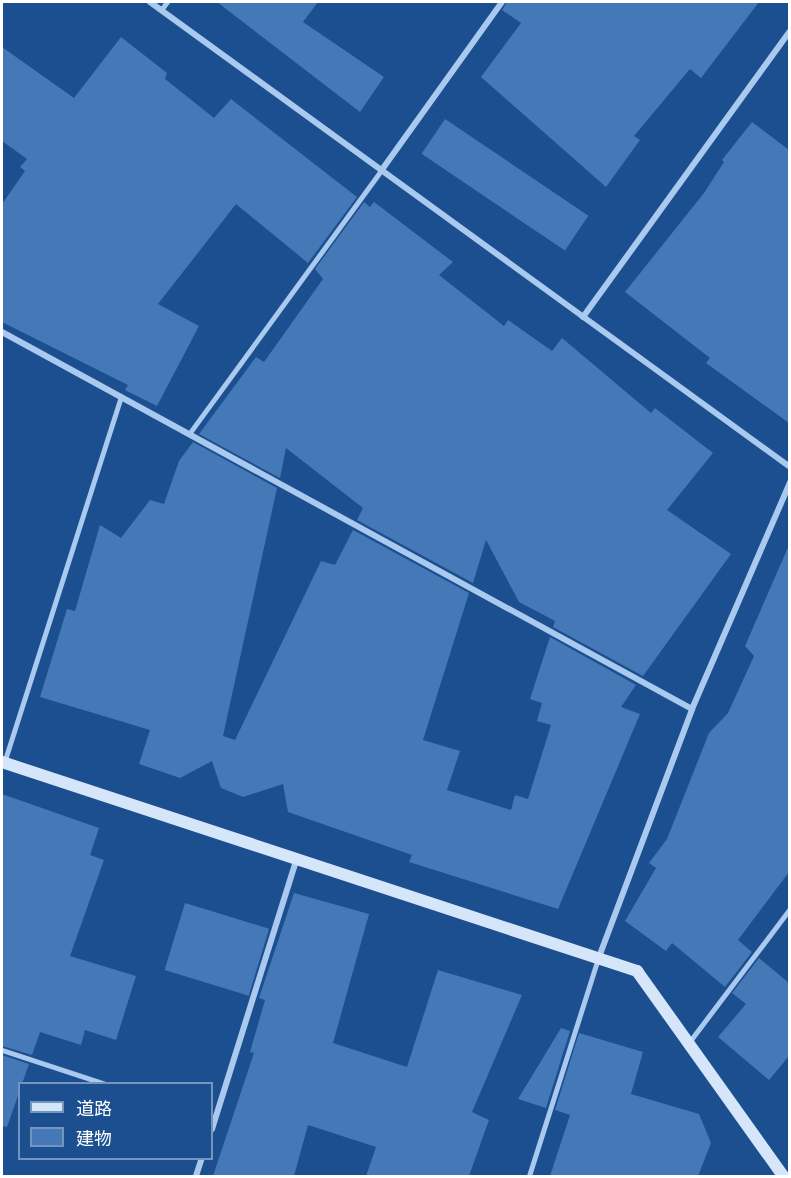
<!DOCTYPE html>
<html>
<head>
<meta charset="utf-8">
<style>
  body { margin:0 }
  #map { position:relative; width:791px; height:1178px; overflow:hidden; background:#1b4f8f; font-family:"DM Sans","Noto Sans JP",sans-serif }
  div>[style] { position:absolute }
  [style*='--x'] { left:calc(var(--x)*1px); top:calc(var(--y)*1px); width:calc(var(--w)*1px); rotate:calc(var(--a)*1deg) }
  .building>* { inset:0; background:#4478b7; transform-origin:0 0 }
  .lane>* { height:4.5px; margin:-2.25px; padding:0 2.25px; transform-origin:2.25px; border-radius:2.25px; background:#a9c9ee }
  .street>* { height:6px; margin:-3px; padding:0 3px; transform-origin:3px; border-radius:3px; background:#a9c9ee }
  .secondary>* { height:12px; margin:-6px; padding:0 6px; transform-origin:6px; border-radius:6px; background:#d6e6fa }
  span { translate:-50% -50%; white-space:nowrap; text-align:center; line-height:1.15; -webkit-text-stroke:4.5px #1b4f8f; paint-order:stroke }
  .frame { position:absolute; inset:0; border:3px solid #fff; pointer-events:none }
  .legend { position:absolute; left:18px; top:1082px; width:195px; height:78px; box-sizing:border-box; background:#1b4f8f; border:2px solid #7695bc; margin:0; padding:8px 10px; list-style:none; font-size:18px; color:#fff }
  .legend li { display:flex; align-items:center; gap:12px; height:30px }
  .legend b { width:30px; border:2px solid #7695bc }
</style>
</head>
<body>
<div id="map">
  <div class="building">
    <div style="clip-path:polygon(217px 2px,318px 2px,303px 22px,384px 77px,360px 112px)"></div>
    <div style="clip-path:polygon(507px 2px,759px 2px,701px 78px,690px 69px,634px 136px,640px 140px,606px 187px,481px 77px,521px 23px,502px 10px)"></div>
    <div style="clip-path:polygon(121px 37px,167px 73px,165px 79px,214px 118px,231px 99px,357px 197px,308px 263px,236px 204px,158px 304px,199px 326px,157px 406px,125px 390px,128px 385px,2px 322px,2px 204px,25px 171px,20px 167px,27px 159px,2px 141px,2px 47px,74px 98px)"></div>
    <div style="left:445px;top:119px;width:173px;height:42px;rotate:34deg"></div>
    <div style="clip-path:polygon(752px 122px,789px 150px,789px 423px,706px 363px,710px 358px,625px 292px,704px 193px,724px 162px,722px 160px)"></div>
    <div style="clip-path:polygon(364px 202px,370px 207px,374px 202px,453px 262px,439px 275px,504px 326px,508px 320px,552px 351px,562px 338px,651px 413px,655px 408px,713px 453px,667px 510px,731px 554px,643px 676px,553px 627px,555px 621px,519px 602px,486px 540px,473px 583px,357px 520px,363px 508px,286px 448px,280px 478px,199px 434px,256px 357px,264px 362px,323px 279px,315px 269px)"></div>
    <div style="clip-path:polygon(193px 442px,277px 488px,223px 736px,235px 740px,321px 561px,335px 565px,353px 530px,469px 593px,423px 740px,460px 751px,447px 790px,511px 810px,515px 795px,528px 799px,551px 725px,537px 721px,542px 703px,530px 699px,550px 637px,636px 685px,621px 707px,640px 714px,558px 909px,409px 862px,412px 855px,288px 812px,283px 784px,243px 797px,221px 788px,212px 761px,180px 778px,139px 764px,150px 730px,40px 697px,67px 609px,75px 611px,100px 525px,121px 538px,150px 500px,164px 504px,179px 461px)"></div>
    <div style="clip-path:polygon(789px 545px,789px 872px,738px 940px,752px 952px,725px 987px,672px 943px,666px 951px,625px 921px,656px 868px,649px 863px,667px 839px,709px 733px,728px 713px,754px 656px,745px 646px)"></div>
    <div style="clip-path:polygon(2px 794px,99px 828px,90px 855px,104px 860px,70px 956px,136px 976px,116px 1040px,85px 1030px,81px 1045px,40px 1032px,32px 1055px,2px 1046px)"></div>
    <div style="clip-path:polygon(294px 893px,369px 914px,333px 1043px,407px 1067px,438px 970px,522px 995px,472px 1112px,489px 1120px,469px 1176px,366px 1176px,376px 1147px,308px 1125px,294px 1176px,213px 1176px,254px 1053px,250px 1052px,265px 1000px,259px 998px)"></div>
    <div style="left:185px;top:903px;width:88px;height:70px;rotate:17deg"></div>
    <div style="clip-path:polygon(759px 958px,789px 983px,789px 1056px,769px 1080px,718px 1037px,746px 1004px,732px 993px)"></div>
    <div style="clip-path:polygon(561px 1028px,570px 1031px,546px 1108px,518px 1099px)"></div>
    <div style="clip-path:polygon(579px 1033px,643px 1052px,631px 1094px,699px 1114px,711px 1143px,698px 1176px,550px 1176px,570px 1115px,555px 1110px)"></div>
    <div style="clip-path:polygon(2px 1055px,29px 1064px,7px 1127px,2px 1126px)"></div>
  </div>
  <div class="lane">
    <div style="--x:161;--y:10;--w:10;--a:-53"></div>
    <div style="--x:189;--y:434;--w:326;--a:-53.9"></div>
    <div style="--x:5;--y:760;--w:381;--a:-72.3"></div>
    <div style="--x:690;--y:1041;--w:166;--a:-52.9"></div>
    <div style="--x:2;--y:1050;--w:109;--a:18.1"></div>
    <div style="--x:529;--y:1176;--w:228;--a:-72.4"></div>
  </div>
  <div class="street">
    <div style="--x:150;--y:2;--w:791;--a:36"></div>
    <div style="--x:381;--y:171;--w:208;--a:-54.4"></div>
    <div style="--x:583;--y:317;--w:353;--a:-54.1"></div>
    <div style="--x:2;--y:332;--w:786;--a:28.65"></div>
    <div style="--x:599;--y:957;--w:265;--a:-69.4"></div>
    <div style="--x:692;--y:709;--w:247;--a:-66.6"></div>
    <div style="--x:212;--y:1129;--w:284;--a:-72.6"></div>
    <div style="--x:196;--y:1176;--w:19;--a:-72"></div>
  </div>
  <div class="secondary">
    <div style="--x:2;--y:762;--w:669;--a:18.22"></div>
    <div style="--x:637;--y:971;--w:252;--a:54.5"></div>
  </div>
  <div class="frame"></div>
  <ul class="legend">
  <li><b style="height:8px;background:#d6e6fa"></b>道路</li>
  <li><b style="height:16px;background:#4478b7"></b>建物</li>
  </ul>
</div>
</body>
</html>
